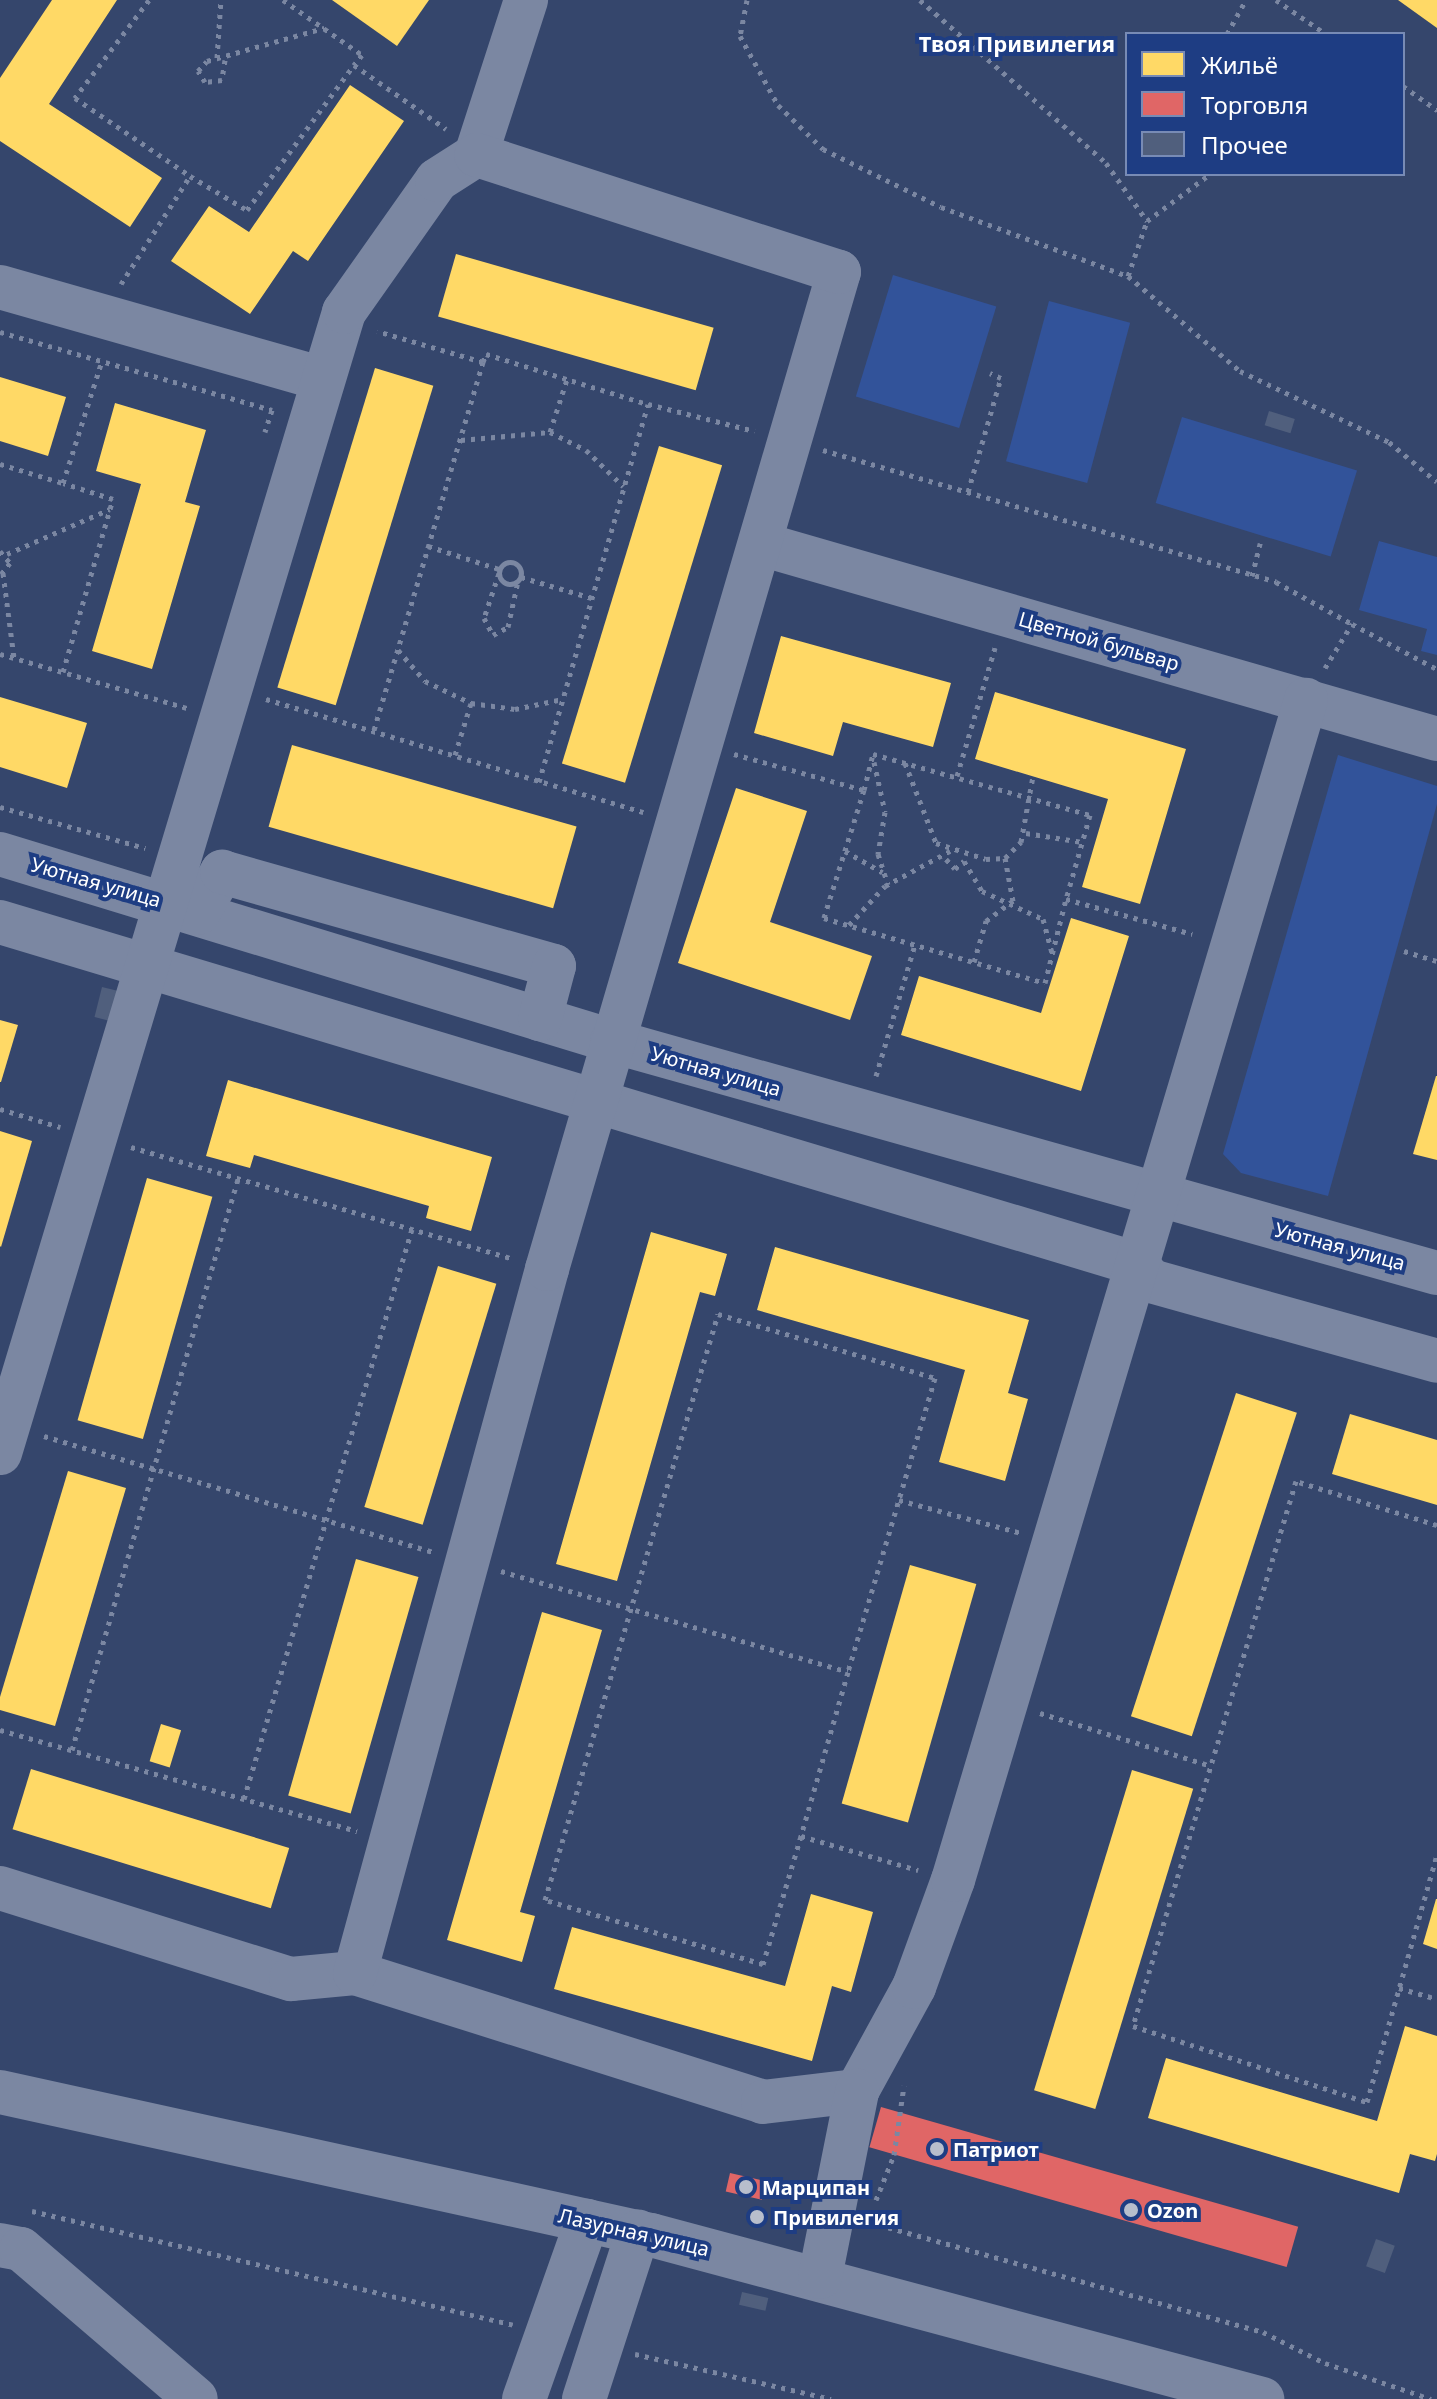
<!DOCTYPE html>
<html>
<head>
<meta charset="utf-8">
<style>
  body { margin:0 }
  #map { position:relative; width:1437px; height:2399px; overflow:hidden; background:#35466c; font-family:"Noto Sans",sans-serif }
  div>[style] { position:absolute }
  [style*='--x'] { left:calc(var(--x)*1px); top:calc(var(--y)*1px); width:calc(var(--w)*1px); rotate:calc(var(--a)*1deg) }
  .green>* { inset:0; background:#32539a; transform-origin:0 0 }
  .homes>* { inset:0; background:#ffd966; transform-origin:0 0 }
  .shops>* { inset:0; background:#e06666; transform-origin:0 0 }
  .building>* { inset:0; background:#505f7d; transform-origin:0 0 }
  .path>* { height:5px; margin-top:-2.5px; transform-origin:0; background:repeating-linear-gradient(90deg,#7b87a2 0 4px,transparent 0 10px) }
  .path>.ring { margin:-2.5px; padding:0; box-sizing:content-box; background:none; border:5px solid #7b87a2; border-radius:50% }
  .minor>* { height:44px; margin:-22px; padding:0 22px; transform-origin:22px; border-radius:22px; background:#7b87a2 }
  .dots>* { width:22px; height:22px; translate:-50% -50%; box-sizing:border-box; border:4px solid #1e3d83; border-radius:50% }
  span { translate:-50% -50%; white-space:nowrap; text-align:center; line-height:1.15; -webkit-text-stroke:8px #1e3d83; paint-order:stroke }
  .street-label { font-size:20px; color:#fff }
  .poi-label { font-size:20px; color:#fff; font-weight:700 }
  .left { translate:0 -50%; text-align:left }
  .neighbourhood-label { font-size:22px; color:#fff; font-weight:700 }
  .legend { position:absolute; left:1125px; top:32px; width:280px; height:144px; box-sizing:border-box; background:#1e3d83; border:2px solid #788bb5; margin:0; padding:10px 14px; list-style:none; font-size:24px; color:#fff }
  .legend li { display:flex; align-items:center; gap:16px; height:40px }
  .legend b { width:40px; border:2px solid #788bb5 }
</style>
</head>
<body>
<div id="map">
  <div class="green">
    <div style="left:893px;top:275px;width:108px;height:127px;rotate:17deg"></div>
    <div style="left:1049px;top:301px;width:84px;height:166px;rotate:15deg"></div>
    <div style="left:1182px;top:417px;width:183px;height:90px;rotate:17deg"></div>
    <div style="clip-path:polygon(1379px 541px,1437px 557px,1437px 655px,1421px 651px,1427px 629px,1359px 610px)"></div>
    <div style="clip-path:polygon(1338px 755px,1437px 786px,1437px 804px,1328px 1196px,1241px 1173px,1223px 1154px)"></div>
  </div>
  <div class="homes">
    <div style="clip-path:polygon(52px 0,117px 0,49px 104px,162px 178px,130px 227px,0 141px,0 78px)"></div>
    <div style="clip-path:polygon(332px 0,429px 0,397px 46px)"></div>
    <div style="clip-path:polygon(1398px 0,1437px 0,1437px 28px)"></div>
    <div style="clip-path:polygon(350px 85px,404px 121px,308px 261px,293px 251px,250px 314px,171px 261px,209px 206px,249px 232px)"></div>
    <div style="left:456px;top:254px;width:268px;height:65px;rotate:16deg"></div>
    <div style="left:375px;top:368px;width:61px;height:334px;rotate:17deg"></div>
    <div style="clip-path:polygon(0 377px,66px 397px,48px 456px,0 441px)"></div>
    <div style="clip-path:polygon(115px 403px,206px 430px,185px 502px,200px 506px,152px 669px,92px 651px,141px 484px,96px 471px)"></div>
    <div style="left:659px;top:446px;width:66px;height:332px;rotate:17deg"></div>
    <div style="clip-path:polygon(781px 636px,951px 683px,933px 747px,843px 722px,833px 756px,754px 733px)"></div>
    <div style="clip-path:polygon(995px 692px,1186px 749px,1140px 904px,1082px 887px,1108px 799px,975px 759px)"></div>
    <div style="clip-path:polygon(0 697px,87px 723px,67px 788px,0 767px)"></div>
    <div style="left:292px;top:745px;width:296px;height:85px;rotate:16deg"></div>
    <div style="clip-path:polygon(736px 788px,807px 811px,770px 922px,872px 956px,850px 1020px,678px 963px)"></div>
    <div style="clip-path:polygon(1071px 918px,1129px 936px,1081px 1091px,901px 1035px,919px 976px,1041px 1013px)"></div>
    <div style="clip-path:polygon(0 1020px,18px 1025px,1px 1082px,0 1082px)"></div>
    <div style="clip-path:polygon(1436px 1076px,1437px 1076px,1437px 1160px,1413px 1154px)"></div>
    <div style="clip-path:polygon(228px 1080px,492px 1157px,471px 1231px,426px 1218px,429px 1206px,254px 1155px,250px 1168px,206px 1156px)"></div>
    <div style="clip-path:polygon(0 1131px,32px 1141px,1px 1247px,0 1246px)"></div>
    <div style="left:147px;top:1178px;width:68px;height:252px;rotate:16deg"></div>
    <div style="clip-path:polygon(651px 1232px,727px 1254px,715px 1296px,700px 1292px,617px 1581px,556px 1564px)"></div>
    <div style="clip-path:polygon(775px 1247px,1029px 1320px,1008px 1393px,1028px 1399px,1005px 1481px,939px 1462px,965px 1370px,757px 1310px)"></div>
    <div style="left:438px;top:1266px;width:61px;height:252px;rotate:17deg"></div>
    <div style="left:1236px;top:1393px;width:64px;height:340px;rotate:18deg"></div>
    <div style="clip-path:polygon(1350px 1414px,1437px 1440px,1437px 1505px,1332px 1474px)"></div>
    <div style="clip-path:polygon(68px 1471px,126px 1488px,55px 1726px,0 1710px,0 1697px)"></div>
    <div style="left:356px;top:1559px;width:65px;height:246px;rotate:16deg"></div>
    <div style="left:910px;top:1565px;width:69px;height:248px;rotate:16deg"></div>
    <div style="clip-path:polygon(542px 1612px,602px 1630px,520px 1912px,535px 1916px,522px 1962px,447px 1940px)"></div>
    <div style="left:161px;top:1724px;width:21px;height:39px;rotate:17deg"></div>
    <div style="left:31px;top:1769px;width:270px;height:63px;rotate:17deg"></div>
    <div style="left:1132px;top:1770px;width:64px;height:335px;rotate:17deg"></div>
    <div style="clip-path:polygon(811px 1894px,873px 1912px,851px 1992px,832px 1986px,812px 2061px,554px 1989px,572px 1927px,785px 1986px)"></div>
    <div style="clip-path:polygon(1436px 1899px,1437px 1899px,1437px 1949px,1423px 1944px)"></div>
    <div style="clip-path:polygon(1405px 2026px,1437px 2036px,1437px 2154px,1435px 2161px,1410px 2154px,1399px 2193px,1148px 2118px,1166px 2058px,1377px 2121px)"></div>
  </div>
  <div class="shops">
    <div style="left:881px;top:2107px;width:434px;height:42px;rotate:16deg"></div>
    <div style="left:730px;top:2173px;width:37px;height:19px;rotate:13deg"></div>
  </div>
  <div class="building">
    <div style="left:1269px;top:411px;width:27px;height:15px;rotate:17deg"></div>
    <div style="left:102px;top:987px;width:21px;height:31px;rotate:14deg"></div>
    <div style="left:1376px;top:2239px;width:20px;height:29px;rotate:20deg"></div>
    <div style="left:742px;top:2292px;width:27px;height:13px;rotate:13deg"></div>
  </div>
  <div class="path">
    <div style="--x:149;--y:0;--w:123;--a:127.1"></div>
    <div style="--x:75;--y:98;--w:139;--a:34.1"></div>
    <div style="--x:283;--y:0;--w:96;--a:34.8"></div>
    <div style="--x:362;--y:55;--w:13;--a:129"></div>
    <div style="--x:747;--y:0;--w:37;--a:101"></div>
    <div style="--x:740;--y:36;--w:79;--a:61.2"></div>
    <div style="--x:778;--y:105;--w:63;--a:44.4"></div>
    <div style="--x:823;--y:149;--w:131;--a:26.2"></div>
    <div style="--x:941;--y:207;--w:199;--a:20.3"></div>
    <div style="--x:1128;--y:276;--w:147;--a:40.3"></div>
    <div style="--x:1240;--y:371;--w:165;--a:25.5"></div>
    <div style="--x:1389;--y:442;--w:62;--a:39.8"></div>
    <div style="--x:920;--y:0;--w:247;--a:41.2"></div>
    <div style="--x:1106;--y:163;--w:71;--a:54.7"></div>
    <div style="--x:1276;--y:0;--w:60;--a:34.2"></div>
    <div style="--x:1227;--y:34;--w:39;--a:-61"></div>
    <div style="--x:217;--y:58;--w:58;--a:-86.1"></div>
    <div style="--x:225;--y:60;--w:20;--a:99"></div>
    <div style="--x:222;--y:80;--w:17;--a:173"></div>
    <div style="--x:205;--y:82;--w:13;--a:-122"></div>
    <div style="--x:198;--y:71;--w:13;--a:-48"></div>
    <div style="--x:207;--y:61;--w:122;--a:-15.8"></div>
    <div style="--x:1403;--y:86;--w:42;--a:35.2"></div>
    <div style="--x:1128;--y:276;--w:58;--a:-70.9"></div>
    <div style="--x:1147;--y:221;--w:79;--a:-36.7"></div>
    <div style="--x:121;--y:284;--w:128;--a:-57.4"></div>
    <div style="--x:190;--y:176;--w:66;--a:30.8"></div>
    <div style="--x:247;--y:210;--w:180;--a:-53.6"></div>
    <div style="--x:354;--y:65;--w:112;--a:34.8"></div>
    <div style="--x:0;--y:332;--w:283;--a:16"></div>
    <div style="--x:272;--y:410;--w:23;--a:108"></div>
    <div style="--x:483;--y:362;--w:9;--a:-69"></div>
    <div style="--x:486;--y:354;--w:170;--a:17.2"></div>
    <div style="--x:550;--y:432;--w:56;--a:-72.2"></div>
    <div style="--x:461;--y:440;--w:89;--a:-5.1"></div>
    <div style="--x:550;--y:432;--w:40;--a:26.6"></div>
    <div style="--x:586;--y:450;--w:52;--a:44.2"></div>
    <div style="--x:823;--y:450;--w:472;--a:16.2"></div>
    <div style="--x:1276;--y:582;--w:87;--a:28.9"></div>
    <div style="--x:0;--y:464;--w:66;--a:16.8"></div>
    <div style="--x:63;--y:483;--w:128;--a:-72.3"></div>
    <div style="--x:968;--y:492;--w:119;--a:-73.9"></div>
    <div style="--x:1001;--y:378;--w:12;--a:-156"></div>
    <div style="--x:428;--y:546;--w:75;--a:17.9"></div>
    <div style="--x:0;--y:551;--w:16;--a:50"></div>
    <div style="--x:10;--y:563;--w:14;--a:129"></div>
    <div style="--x:7;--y:554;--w:112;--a:-23.6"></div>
    <div class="ring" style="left:499px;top:562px;width:17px;height:17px"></div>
    <div style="--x:3;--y:573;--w:86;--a:82.6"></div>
    <div style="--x:499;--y:573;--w:47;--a:108.4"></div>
    <div style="--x:484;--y:618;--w:19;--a:62"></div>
    <div style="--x:493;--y:635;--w:17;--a:-28"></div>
    <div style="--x:508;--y:627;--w:47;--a:-77.7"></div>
    <div style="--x:1252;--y:576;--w:34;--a:-76"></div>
    <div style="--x:521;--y:577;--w:74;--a:16.5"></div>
    <div style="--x:398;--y:650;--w:41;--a:48.9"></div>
    <div style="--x:425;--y:681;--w:51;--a:25.6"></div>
    <div style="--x:471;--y:703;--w:44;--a:7.8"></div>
    <div style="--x:515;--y:709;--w:49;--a:-11.8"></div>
    <div style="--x:0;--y:654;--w:195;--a:16.1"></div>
    <div style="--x:1325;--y:668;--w:52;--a:-58.5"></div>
    <div style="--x:1352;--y:624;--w:96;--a:27.9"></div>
    <div style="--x:63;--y:672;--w:180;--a:-73.9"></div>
    <div style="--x:113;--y:499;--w:52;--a:-162.3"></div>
    <div style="--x:266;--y:699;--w:394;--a:16.7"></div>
    <div style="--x:374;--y:730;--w:384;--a:-73.5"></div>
    <div style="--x:483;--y:362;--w:110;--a:-163.7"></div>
    <div style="--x:734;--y:754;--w:135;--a:15.5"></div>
    <div style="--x:864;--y:790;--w:37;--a:-76"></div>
    <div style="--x:873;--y:754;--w:225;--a:15.7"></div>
    <div style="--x:1090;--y:815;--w:87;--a:105.9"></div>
    <div style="--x:1066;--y:899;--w:131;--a:15.5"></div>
    <div style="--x:455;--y:755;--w:54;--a:-72.9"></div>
    <div style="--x:874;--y:762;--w:51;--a:77.6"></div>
    <div style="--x:885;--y:812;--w:43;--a:99.5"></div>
    <div style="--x:878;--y:854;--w:32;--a:72"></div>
    <div style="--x:905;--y:763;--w:86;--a:68.8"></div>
    <div style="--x:936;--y:843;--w:52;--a:17.7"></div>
    <div style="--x:986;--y:859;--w:19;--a:-3"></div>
    <div style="--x:1005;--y:858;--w:23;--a:-45"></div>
    <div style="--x:1021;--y:842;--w:67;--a:-79.7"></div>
    <div style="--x:957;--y:776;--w:134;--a:-73.5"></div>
    <div style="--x:539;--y:782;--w:393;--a:-73.9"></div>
    <div style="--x:648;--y:404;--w:110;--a:14.2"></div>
    <div style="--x:864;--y:790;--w:134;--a:107.4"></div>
    <div style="--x:824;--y:918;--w:230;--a:16.4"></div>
    <div style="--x:1045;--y:983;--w:87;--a:-76"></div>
    <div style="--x:0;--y:807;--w:151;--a:15.8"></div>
    <div style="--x:1026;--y:833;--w:57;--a:9.1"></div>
    <div style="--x:845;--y:851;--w:43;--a:29.6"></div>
    <div style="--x:946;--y:859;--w:13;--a:48"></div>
    <div style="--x:955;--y:869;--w:12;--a:-42"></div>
    <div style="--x:964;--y:861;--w:35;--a:59"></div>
    <div style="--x:982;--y:891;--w:67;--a:24.7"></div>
    <div style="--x:1043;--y:919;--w:35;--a:75"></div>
    <div style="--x:849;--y:925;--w:53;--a:-47.3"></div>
    <div style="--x:885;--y:886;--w:74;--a:-28.3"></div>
    <div style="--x:1404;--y:951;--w:34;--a:17"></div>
    <div style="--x:974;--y:962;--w:43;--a:-73.7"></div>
    <div style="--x:986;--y:921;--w:34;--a:-37"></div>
    <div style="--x:1013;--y:901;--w:44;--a:-100.5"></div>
    <div style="--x:876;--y:1076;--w:138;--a:-73.5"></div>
    <div style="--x:0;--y:1109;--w:63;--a:16.7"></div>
    <div style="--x:131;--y:1147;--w:398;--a:16.3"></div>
    <div style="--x:44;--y:1436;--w:406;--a:16.6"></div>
    <div style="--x:899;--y:1500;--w:126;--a:15.1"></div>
    <div style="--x:1437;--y:1525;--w:148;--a:-162.7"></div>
    <div style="--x:1296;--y:1481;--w:569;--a:106.65"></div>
    <div style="--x:1133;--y:2026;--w:246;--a:18"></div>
    <div style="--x:1367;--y:2102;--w:258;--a:-74.2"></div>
    <div style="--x:501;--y:1571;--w:361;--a:16.2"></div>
    <div style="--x:848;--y:1672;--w:171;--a:106"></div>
    <div style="--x:801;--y:1836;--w:122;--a:16.2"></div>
    <div style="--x:1040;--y:1713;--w:179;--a:17.2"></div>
    <div style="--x:0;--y:1730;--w:371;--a:15.8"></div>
    <div style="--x:72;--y:1750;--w:595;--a:-73.79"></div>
    <div style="--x:244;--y:1799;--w:594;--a:-73.58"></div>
    <div style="--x:801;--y:1836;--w:134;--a:106.5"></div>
    <div style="--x:763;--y:1964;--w:227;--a:-163.6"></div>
    <div style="--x:545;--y:1900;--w:611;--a:-73.55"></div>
    <div style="--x:718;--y:1314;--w:226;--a:16.4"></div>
    <div style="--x:935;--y:1378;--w:307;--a:106.5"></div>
    <div style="--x:1399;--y:1988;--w:40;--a:16"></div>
    <div style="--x:876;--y:2200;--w:48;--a:-68.2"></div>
    <div style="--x:894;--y:2155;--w:70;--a:-81.8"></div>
    <div style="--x:32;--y:2211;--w:494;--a:13.3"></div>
    <div style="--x:869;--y:2222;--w:409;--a:15.6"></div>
    <div style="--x:1263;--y:2332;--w:69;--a:26.6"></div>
    <div style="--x:1325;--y:2363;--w:112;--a:18.8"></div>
    <div style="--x:635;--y:2354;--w:201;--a:12.9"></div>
  </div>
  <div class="minor">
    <div style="--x:0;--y:287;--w:335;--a:15.9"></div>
    <div style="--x:761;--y:544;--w:704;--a:16.09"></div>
    <div style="--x:0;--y:854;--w:640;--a:16.99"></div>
    <div style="--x:612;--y:1041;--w:857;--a:15.71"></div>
    <div style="--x:198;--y:913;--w:48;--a:-59.7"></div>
    <div style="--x:222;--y:872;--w:345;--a:15.8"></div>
    <div style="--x:554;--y:966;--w:55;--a:104.8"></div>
    <div style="--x:0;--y:922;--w:1187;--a:16.74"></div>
    <div style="--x:1137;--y:1264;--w:22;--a:51"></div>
    <div style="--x:1151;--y:1281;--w:297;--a:15.6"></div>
    <div style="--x:0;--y:1453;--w:1192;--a:-73.22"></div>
    <div style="--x:344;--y:312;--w:161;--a:-54.8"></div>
    <div style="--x:437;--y:180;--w:46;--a:-32.7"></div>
    <div style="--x:476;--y:155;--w:163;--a:-72.1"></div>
    <div style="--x:0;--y:1888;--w:305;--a:17.4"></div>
    <div style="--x:291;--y:1979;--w:64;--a:-5.4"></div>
    <div style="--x:355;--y:1973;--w:428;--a:17.5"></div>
    <div style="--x:763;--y:2102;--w:95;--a:-6.7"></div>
    <div style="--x:857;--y:2091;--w:119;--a:-61.3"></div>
    <div style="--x:914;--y:1987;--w:114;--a:-70"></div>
    <div style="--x:953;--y:1880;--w:1232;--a:-73.35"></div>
    <div style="--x:355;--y:1973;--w:730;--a:-74.74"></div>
    <div style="--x:547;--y:1269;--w:1039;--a:-73.68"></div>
    <div style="--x:839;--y:272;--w:381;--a:-162.1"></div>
    <div style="--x:0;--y:2092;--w:667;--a:12.39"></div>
    <div style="--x:651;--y:2235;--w:633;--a:15.02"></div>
    <div style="--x:0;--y:2245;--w:21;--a:11"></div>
    <div style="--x:21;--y:2249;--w:230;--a:40.6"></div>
    <div style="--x:820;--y:2277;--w:190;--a:-78.7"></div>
    <div style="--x:524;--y:2399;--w:189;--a:-70.5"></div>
    <div style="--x:584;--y:2399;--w:176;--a:-72.1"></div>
  </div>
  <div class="dots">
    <div style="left:937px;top:2149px;background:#b8becc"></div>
    <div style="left:746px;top:2187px;background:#b8becc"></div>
    <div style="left:1131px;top:2210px;background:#b8becc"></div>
    <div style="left:757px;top:2217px;background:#b8becc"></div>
  </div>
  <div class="street-label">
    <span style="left:1099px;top:641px;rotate:16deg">Цветной бульвар</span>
    <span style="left:96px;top:882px;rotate:16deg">Уютная улица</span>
    <span style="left:716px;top:1071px;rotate:16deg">Уютная улица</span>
    <span style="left:1340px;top:1246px;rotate:15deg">Уютная улица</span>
    <span style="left:634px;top:2232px;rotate:13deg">Лазурная улица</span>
  </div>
  <div class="poi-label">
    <span class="left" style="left:953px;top:2149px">Патриот</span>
    <span class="left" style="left:762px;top:2187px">Марципан</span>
    <span class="left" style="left:1147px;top:2210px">Ozon</span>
    <span class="left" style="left:773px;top:2217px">Привилегия</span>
  </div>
  <div class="neighbourhood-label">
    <span style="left:1017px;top:44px">Твоя Привилегия</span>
  </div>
  <ul class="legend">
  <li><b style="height:22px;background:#ffd966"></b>Жильё</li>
  <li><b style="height:22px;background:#e06666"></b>Торговля</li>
  <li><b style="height:22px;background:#505f7d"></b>Прочее</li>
  </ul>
</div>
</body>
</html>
